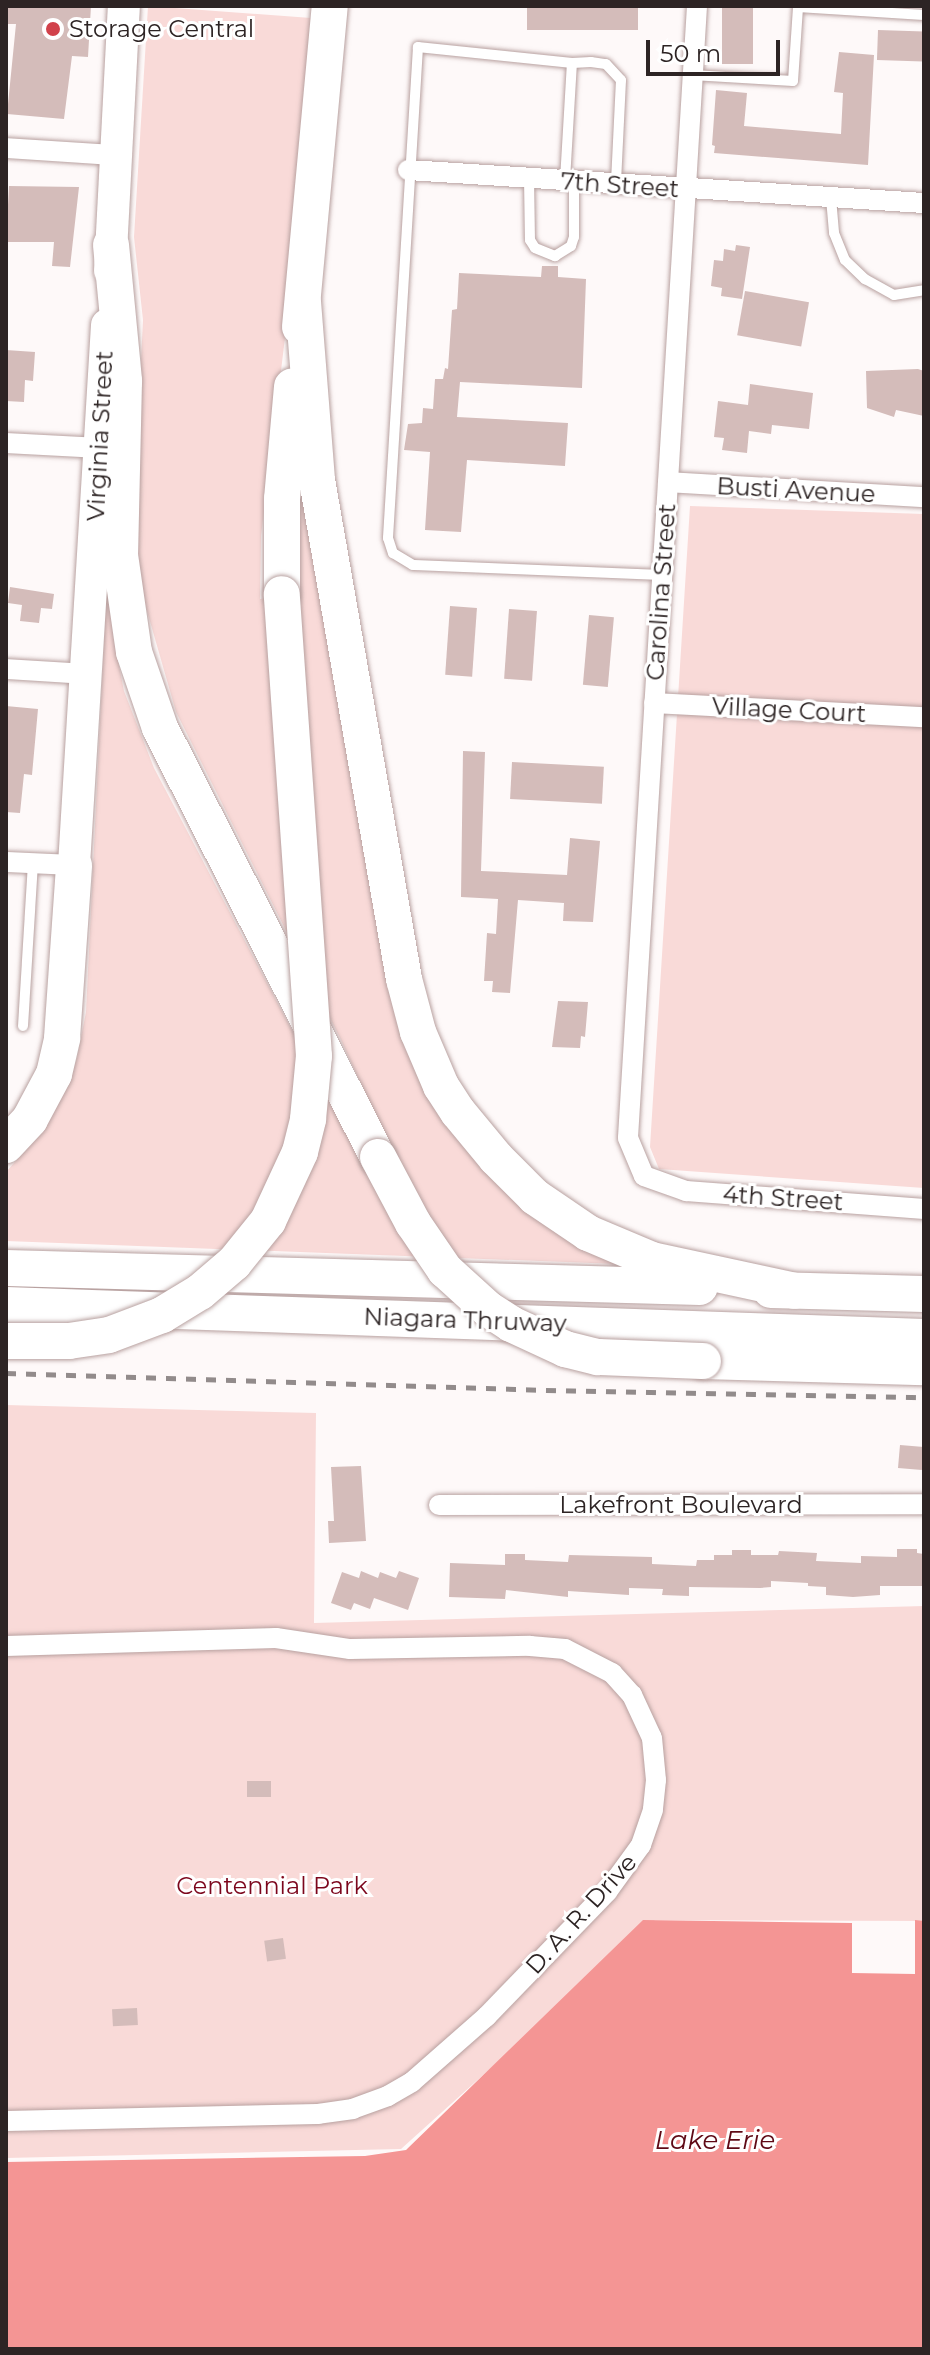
<!DOCTYPE html>
<html>
<head>
<meta charset="utf-8">
<style>
  body { margin:0 }
  #map { position:relative; width:930px; height:2355px; overflow:hidden; background:#fef9f9; font-family:Montserrat,sans-serif }
  div>[style] { position:absolute }
  [style*='--x'] { left:calc(var(--x)*1px); top:calc(var(--y)*1px); width:calc(var(--w)*1px); rotate:calc(var(--a)*1deg) }
  .green>* { inset:0; background:#f9dad8 }
  .water>* { inset:0; background:#f49594 }
  .building>* { inset:0; background:#d4bcba; transform-origin:0 0 }
  .roads { filter:drop-shadow(0 0 2px #b8a1a0) drop-shadow(0 0 2px #b8a1a0) }
  .lane>* { height:10px; margin:-5px; padding:0 5px; transform-origin:5px; border-radius:5px; background:#fff }
  .street>* { height:20px; margin:-10px; padding:0 10px; transform-origin:10px; border-radius:10px; background:#fff }
  .primary>* { height:32px; margin:-16px; padding:0 16px; transform-origin:16px; border-radius:16px; background:#fff }
  .highway>* { height:36px; margin:-18px; padding:0 18px; transform-origin:18px; border-radius:18px; background:#fff }
  .rail>* { height:5px; margin-top:-2.5px; transform-origin:0; background:repeating-linear-gradient(90deg,#928b8b 0 10px,transparent 0 20px) }
  .bridges { filter:drop-shadow(0 0 2px #b8a1a0) drop-shadow(0 0 2px #b8a1a0) }
  .highway-bridge>* { height:36px; margin:-18px; padding:0 18px; transform-origin:18px; border-radius:18px; background:#fff }
  .dots>* { width:22px; height:22px; translate:-50% -50%; box-sizing:border-box; border:4px solid #fff; border-radius:50% }
  span { translate:-50% -50%; white-space:nowrap; text-align:center; line-height:1.15; -webkit-text-stroke:6px #fff; paint-order:stroke }
  .poi-label { font-size:24px; color:#2d2424 }
  .left { translate:0 -50%; text-align:left }
  .street-label { font-size:24px; color:#2d2424 }
  .park-label { font-size:24px; color:#7c061c }
  .water-label { font-size:26px; color:#5f0915; font-style:italic }
  .frame { position:absolute; inset:0; border:8px solid #2d2424; pointer-events:none }
  .scale { position:absolute; left:646px; top:40px; width:134px; height:36px; box-sizing:border-box; border:4px solid #2d2424; border-top:0; padding-left:10px; font-size:24px; line-height:28px; white-space:nowrap; color:#2d2424; -webkit-text-stroke:6px #fff; paint-order:stroke }
</style>
</head>
<body>
<div id="map">
  <div class="green">
    <div style="clip-path:polygon(148px 6px,311px 18px,287px 321px,261px 536px,260px 599px,293px 594px,302px 444px,439px 1116px,618px 1264px,6px 1241px,6px 1172px,36px 1138px,66px 1090px,77px 1058px,86px 1012px,108px 556px,113px 635px,124px 691px,154px 768px,337px 1116px,369px 1166px,394px 1156px,340px 1038px,176px 712px,139px 583px,133px 526px,143px 320px,134px 237px)"></div>
    <div style="clip-path:polygon(690px 506px,924px 514px,924px 1188px,659px 1169px,650px 1147px)"></div>
    <div style="clip-path:polygon(6px 1405px,316px 1413px,314px 1623px,924px 1606px,924px 1921px,655px 1920px,401px 2149px,6px 2158px)"></div>
  </div>
  <div class="water">
    <div style="clip-path:polygon(643px 1920px,852px 1923px,852px 1973px,915px 1974px,915px 1920px,924px 1921px,924px 2349px,6px 2349px,6px 2162px,365px 2156px,406px 2150px)"></div>
  </div>
  <div class="building">
    <div style="clip-path:polygon(6px 6px,91px 6px,88px 57px,72px 56px,64px 119px,7px 114px,16px 24px,6px 24px)"></div>
    <div style="left:527px;top:6px;width:111px;height:24px"></div>
    <div style="left:722px;top:6px;width:31px;height:58px"></div>
    <div style="left:878px;top:30px;width:46px;height:30px;rotate:2deg"></div>
    <div style="clip-path:polygon(839px 52px,874px 55px,868px 165px,714px 153px,715px 146px,712px 145px,716px 90px,747px 93px,744px 126px,841px 134px,843px 93px,834px 92px)"></div>
    <div style="clip-path:polygon(9px 186px,79px 187px,70px 267px,52px 266px,54px 242px,6px 242px)"></div>
    <div style="clip-path:polygon(736px 245px,750px 247px,742px 299px,721px 296px,722px 288px,711px 286px,714px 260px,723px 261px,724px 249px,735px 251px)"></div>
    <div style="clip-path:polygon(542px 266px,558px 266px,558px 277px,586px 279px,582px 388px,460px 382px,457px 417px,568px 423px,565px 466px,467px 460px,461px 532px,425px 530px,430px 452px,404px 450px,408px 424px,422px 423px,423px 408px,433px 409px,435px 379px,443px 379px,445px 368px,448px 369px,452px 310px,457px 309px,459px 273px,541px 277px)"></div>
    <div style="left:745px;top:291px;width:65px;height:45px;rotate:10deg"></div>
    <div style="clip-path:polygon(6px 350px,35px 352px,33px 381px,25px 380px,24px 402px,6px 401px)"></div>
    <div style="clip-path:polygon(918px 369px,924px 371px,924px 416px,896px 410px,894px 417px,867px 408px,866px 371px)"></div>
    <div style="clip-path:polygon(750px 384px,813px 393px,809px 429px,772px 425px,771px 434px,749px 431px,747px 453px,722px 450px,724px 438px,714px 437px,718px 401px,748px 405px)"></div>
    <div style="clip-path:polygon(10px 587px,54px 594px,52px 609px,41px 608px,39px 623px,20px 621px,22px 605px,8px 603px)"></div>
    <div style="left:450px;top:606px;width:27px;height:69px;rotate:4deg"></div>
    <div style="left:509px;top:609px;width:28px;height:70px;rotate:4deg"></div>
    <div style="left:589px;top:615px;width:25px;height:70px;rotate:5deg"></div>
    <div style="clip-path:polygon(6px 706px,38px 709px,32px 775px,24px 774px,20px 813px,6px 812px)"></div>
    <div style="clip-path:polygon(463px 751px,485px 752px,481px 871px,567px 875px,570px 838px,600px 841px,593px 922px,563px 921px,564px 903px,518px 900px,510px 993px,492px 992px,493px 981px,484px 981px,487px 933px,496px 934px,498px 899px,461px 897px)"></div>
    <div style="left:512px;top:762px;width:92px;height:37px;rotate:3deg"></div>
    <div style="clip-path:polygon(558px 1001px,588px 1002px,585px 1037px,581px 1036px,580px 1048px,552px 1047px)"></div>
    <div style="left:900px;top:1445px;width:24px;height:23px;rotate:5deg"></div>
    <div style="clip-path:polygon(361px 1466px,366px 1541px,329px 1543px,328px 1521px,334px 1521px,331px 1467px)"></div>
    <div style="clip-path:polygon(897px 1549px,917px 1549px,917px 1553px,924px 1554px,924px 1586px,880px 1586px,880px 1595px,853px 1597px,826px 1595px,826px 1587px,808px 1586px,808px 1583px,771px 1581px,771px 1587px,760px 1588px,689px 1587px,689px 1596px,662px 1595px,663px 1589px,629px 1588px,629px 1595px,568px 1591px,568px 1597px,506px 1590px,505px 1599px,449px 1597px,450px 1563px,505px 1565px,505px 1554px,525px 1554px,525px 1560px,568px 1562px,569px 1555px,652px 1557px,652px 1564px,696px 1566px,697px 1560px,714px 1560px,714px 1555px,732px 1555px,732px 1550px,751px 1550px,751px 1555px,778px 1555px,779px 1551px,817px 1553px,816px 1561px,861px 1563px,861px 1556px,897px 1557px)"></div>
    <div style="clip-path:polygon(361px 1571px,378px 1578px,380px 1572px,396px 1578px,399px 1571px,419px 1578px,408px 1610px,374px 1598px,370px 1609px,354px 1603px,351px 1610px,331px 1603px,342px 1572px,359px 1578px)"></div>
    <div style="left:247px;top:1781px;width:24px;height:16px"></div>
    <div style="left:283px;top:1938px;width:21px;height:19px;rotate:82deg"></div>
    <div style="left:137px;top:2008px;width:17px;height:25px;rotate:87deg"></div>
  </div>
  <div class="roads">
    <div class="lane">
      <div style="--x:572;--y:63;--w:155;--a:-174.1"></div>
      <div style="--x:418;--y:47;--w:492;--a:93.5"></div>
      <div style="--x:388;--y:538;--w:16;--a:72"></div>
      <div style="--x:393;--y:553;--w:23;--a:31"></div>
      <div style="--x:413;--y:565;--w:250;--a:2.3"></div>
      <div style="--x:692;--y:75;--w:101;--a:3.4"></div>
      <div style="--x:793;--y:81;--w:74;--a:-86.1"></div>
      <div style="--x:798;--y:7;--w:126;--a:3.6"></div>
      <div style="--x:529;--y:178;--w:62;--a:89.1"></div>
      <div style="--x:530;--y:240;--w:9;--a:58"></div>
      <div style="--x:535;--y:248;--w:22;--a:22"></div>
      <div style="--x:555;--y:256;--w:19;--a:-32"></div>
      <div style="--x:571;--y:246;--w:9;--a:-72"></div>
      <div style="--x:574;--y:237;--w:54;--a:-90"></div>
      <div style="--x:565;--y:180;--w:117;--a:-86.6"></div>
      <div style="--x:572;--y:63;--w:19;--a:-3"></div>
      <div style="--x:591;--y:62;--w:15;--a:8"></div>
      <div style="--x:606;--y:64;--w:22;--a:47"></div>
      <div style="--x:621;--y:80;--w:104;--a:92.8"></div>
      <div style="--x:831;--y:198;--w:35;--a:85"></div>
      <div style="--x:834;--y:233;--w:29;--a:68"></div>
      <div style="--x:845;--y:260;--w:28;--a:44"></div>
      <div style="--x:865;--y:279;--w:33;--a:29"></div>
      <div style="--x:894;--y:295;--w:30;--a:-9"></div>
      <div style="--x:23;--y:1026;--w:163;--a:-86.5"></div>
    </div>
    <div class="street">
      <div style="--x:697;--y:6;--w:1134;--a:93.49"></div>
      <div style="--x:628;--y:1138;--w:41;--a:67.2"></div>
      <div style="--x:644;--y:1176;--w:45;--a:19.7"></div>
      <div style="--x:686;--y:1191;--w:239;--a:4.3"></div>
      <div style="--x:6;--y:148;--w:109;--a:3.7"></div>
      <div style="--x:408;--y:170;--w:517;--a:3.66"></div>
      <div style="--x:6;--y:443;--w:94;--a:3"></div>
      <div style="--x:668;--y:482;--w:256;--a:3.4"></div>
      <div style="--x:6;--y:669;--w:79;--a:3.6"></div>
      <div style="--x:654;--y:703;--w:270;--a:3"></div>
      <div style="--x:6;--y:862;--w:68;--a:2.5"></div>
      <div style="--x:439;--y:1505;--w:485;--a:-0.1"></div>
      <div style="--x:6;--y:1646;--w:270;--a:-1.7"></div>
      <div style="--x:276;--y:1638;--w:75;--a:8.5"></div>
      <div style="--x:350;--y:1649;--w:180;--a:-1"></div>
      <div style="--x:530;--y:1646;--w:35;--a:5"></div>
      <div style="--x:565;--y:1649;--w:53;--a:27.1"></div>
      <div style="--x:612;--y:1673;--w:30;--a:48"></div>
      <div style="--x:632;--y:1695;--w:47;--a:65.1"></div>
      <div style="--x:652;--y:1738;--w:42;--a:84.6"></div>
      <div style="--x:656;--y:1780;--w:30;--a:96"></div>
      <div style="--x:653;--y:1810;--w:37;--a:109"></div>
      <div style="--x:641;--y:1845;--w:58;--a:125.9"></div>
      <div style="--x:607;--y:1892;--w:173;--a:134.1"></div>
      <div style="--x:487;--y:2016;--w:100;--a:138.7"></div>
      <div style="--x:412;--y:2082;--w:28;--a:150"></div>
      <div style="--x:388;--y:2096;--w:37;--a:160"></div>
      <div style="--x:353;--y:2109;--w:35;--a:172"></div>
      <div style="--x:318;--y:2114;--w:312;--a:178.7"></div>
    </div>
    <div class="primary">
      <div style="--x:110;--y:271;--w:265;--a:-87"></div>
      <div style="--x:74;--y:865;--w:541;--a:-86.5"></div>
    </div>
    <div class="highway">
      <div style="--x:111;--y:245;--w:137;--a:84.5"></div>
      <div style="--x:124;--y:381;--w:174;--a:91.3"></div>
      <div style="--x:120;--y:555;--w:98;--a:81.8"></div>
      <div style="--x:134;--y:652;--w:80;--a:71.1"></div>
      <div style="--x:160;--y:728;--w:481;--a:63.1"></div>
      <div style="--x:303;--y:302;--w:179;--a:85.5"></div>
      <div style="--x:317;--y:480;--w:507;--a:80.11"></div>
      <div style="--x:404;--y:979;--w:55;--a:75.2"></div>
      <div style="--x:418;--y:1032;--w:59;--a:66.9"></div>
      <div style="--x:441;--y:1086;--w:31;--a:57"></div>
      <div style="--x:458;--y:1112;--w:60;--a:50.4"></div>
      <div style="--x:496;--y:1158;--w:55;--a:45"></div>
      <div style="--x:535;--y:1197;--w:64;--a:34.2"></div>
      <div style="--x:588;--y:1233;--w:69;--a:22.9"></div>
      <div style="--x:652;--y:1260;--w:146;--a:12.2"></div>
      <div style="--x:300;--y:327;--w:322;--a:-84.7"></div>
      <div style="--x:282;--y:594;--w:95;--a:-90"></div>
      <div style="--x:282;--y:499;--w:113;--a:-84.9"></div>
      <div style="--x:6;--y:1145;--w:35;--a:-47"></div>
      <div style="--x:30;--y:1119;--w:51;--a:-61.9"></div>
      <div style="--x:54;--y:1074;--w:37;--a:-77"></div>
      <div style="--x:62;--y:1038;--w:173;--a:-86"></div>
      <div style="--x:6;--y:1268;--w:694;--a:1.57"></div>
      <div style="--x:771;--y:1290;--w:153;--a:1.5"></div>
      <div style="--x:6;--y:1305;--w:919;--a:2"></div>
      <div style="--x:703;--y:1361;--w:221;--a:1.6"></div>
    </div>
  </div>
  <div class="rail">
    <div style="--x:6;--y:1373;--w:540;--a:1.8"></div>
    <div style="--x:546;--y:1390;--w:378;--a:1.1"></div>
  </div>
  <div class="bridges">
    <div class="highway-bridge">
      <div style="--x:378;--y:1157;--w:75;--a:62.1"></div>
      <div style="--x:413;--y:1223;--w:57;--a:55.8"></div>
      <div style="--x:445;--y:1270;--w:58;--a:42.2"></div>
      <div style="--x:488;--y:1309;--w:27;--a:33"></div>
      <div style="--x:511;--y:1324;--w:60;--a:24.8"></div>
      <div style="--x:565;--y:1349;--w:34;--a:14"></div>
      <div style="--x:598;--y:1357;--w:105;--a:2.2"></div>
      <div style="--x:6;--y:1341;--w:63;--a:0"></div>
      <div style="--x:69;--y:1341;--w:40;--a:-8.5"></div>
      <div style="--x:109;--y:1335;--w:57;--a:-20.7"></div>
      <div style="--x:162;--y:1315;--w:44;--a:-31.2"></div>
      <div style="--x:200;--y:1292;--w:45;--a:-40.5"></div>
      <div style="--x:234;--y:1263;--w:54;--a:-51"></div>
      <div style="--x:268;--y:1221;--w:76;--a:-65.1"></div>
      <div style="--x:300;--y:1152;--w:34;--a:-76"></div>
      <div style="--x:308;--y:1119;--w:63;--a:-84.6"></div>
      <div style="--x:314;--y:1056;--w:463;--a:-94"></div>
    </div>
  </div>
  <div class="dots">
    <div style="left:53px;top:29px;background:#d1414b"></div>
  </div>
  <div class="poi-label">
    <span class="left" style="left:69px;top:29px">Storage Central</span>
  </div>
  <div class="street-label">
    <span style="left:620px;top:185px;rotate:4deg">7th Street</span>
    <span style="left:100px;top:436px;rotate:-87deg">Virginia Street</span>
    <span style="left:796px;top:490px;rotate:3deg">Busti Avenue</span>
    <span style="left:661px;top:592px;rotate:-86deg">Carolina Street</span>
    <span style="left:789px;top:710px;rotate:3deg">Village Court</span>
    <span style="left:783px;top:1198px;rotate:4deg">4th Street</span>
    <span style="left:465px;top:1320px;rotate:2deg">Niagara Thruway</span>
    <span style="left:681px;top:1505px">Lakefront Boulevard</span>
    <span style="left:581px;top:1914px;rotate:-48deg">D. A. R. Drive</span>
  </div>
  <div class="park-label">
    <span style="left:272px;top:1886px">Centennial Park</span>
  </div>
  <div class="water-label">
    <span style="left:715px;top:2141px">Lake Erie</span>
  </div>
  <div class="frame"></div>
  <div class="scale">50 m</div>
</div>
</body>
</html>
